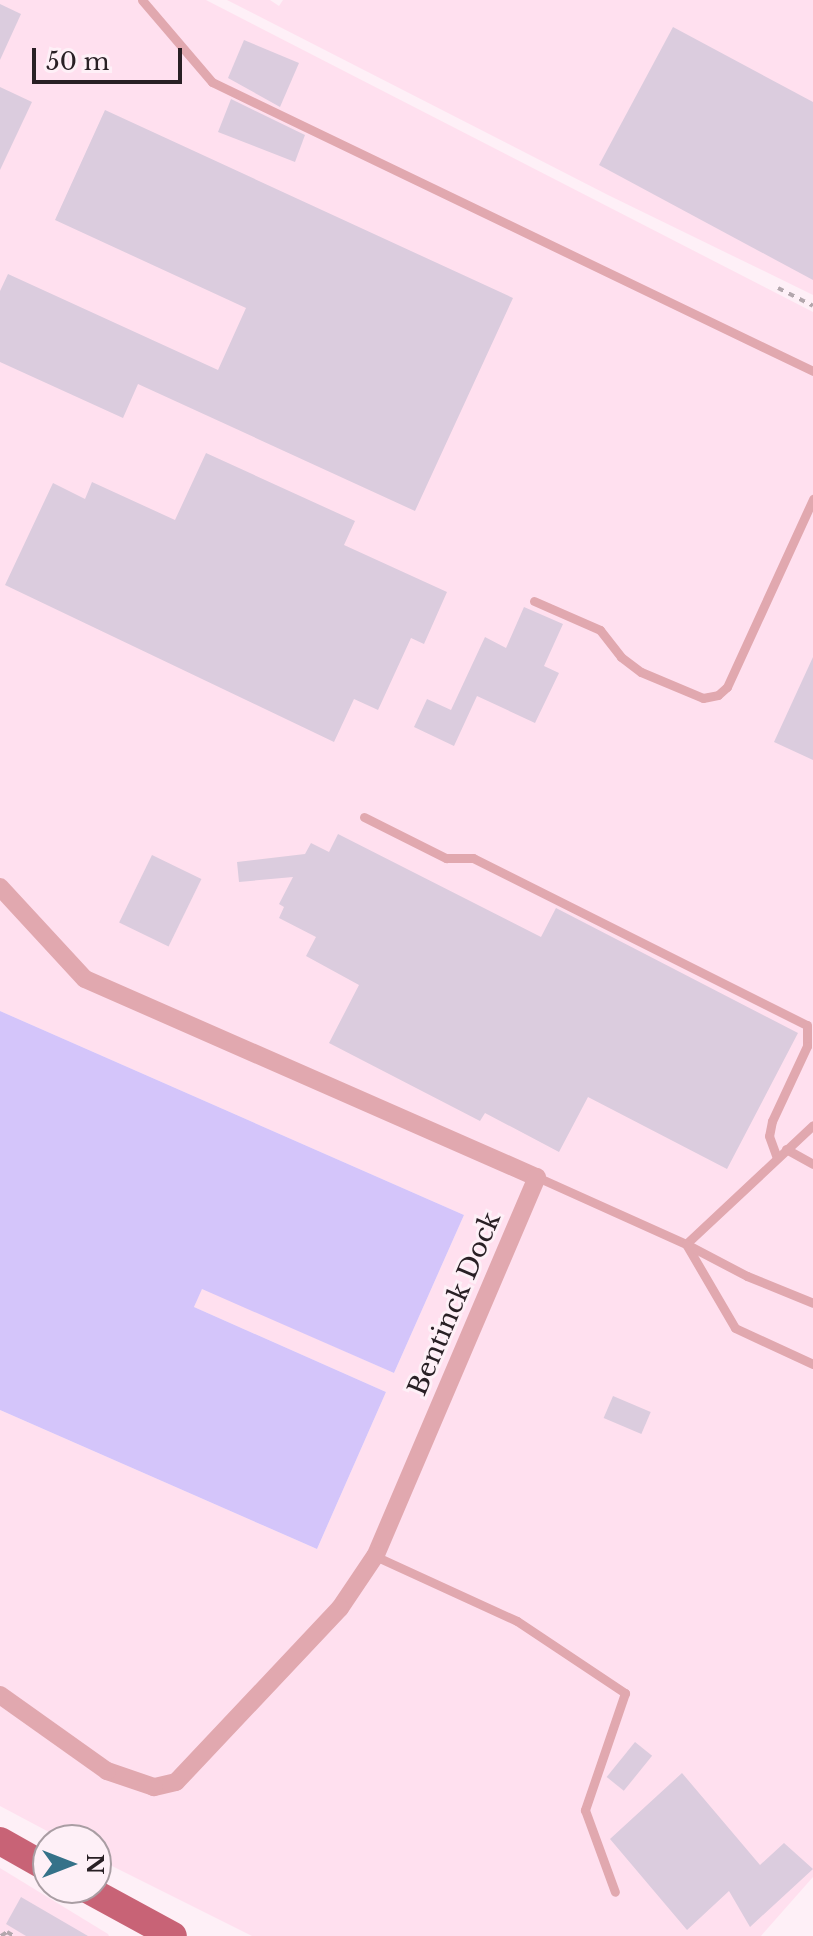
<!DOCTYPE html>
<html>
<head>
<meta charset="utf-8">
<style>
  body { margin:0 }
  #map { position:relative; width:813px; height:1936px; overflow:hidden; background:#fef0f7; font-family:"Libre Baskerville",serif }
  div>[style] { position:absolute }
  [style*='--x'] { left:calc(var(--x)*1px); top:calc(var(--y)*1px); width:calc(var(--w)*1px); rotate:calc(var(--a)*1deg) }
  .built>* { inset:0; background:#ffe0ef }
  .water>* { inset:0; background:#d4c5fa }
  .building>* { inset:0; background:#dbccde; transform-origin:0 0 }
  .path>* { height:4px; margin-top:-2px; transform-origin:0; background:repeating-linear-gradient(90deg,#b3a7ad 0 6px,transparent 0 12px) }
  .service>* { height:9px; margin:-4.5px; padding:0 4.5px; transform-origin:4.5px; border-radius:4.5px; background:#e1a8af }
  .minor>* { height:18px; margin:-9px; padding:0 9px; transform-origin:9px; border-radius:9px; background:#e1a8af }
  .primary>* { height:28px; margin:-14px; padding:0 14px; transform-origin:14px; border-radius:14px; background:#c86376 }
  span { translate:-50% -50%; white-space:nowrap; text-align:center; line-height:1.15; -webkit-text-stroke:6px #fef0f7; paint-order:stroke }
  .street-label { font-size:26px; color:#292025 }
  .north { position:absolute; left:32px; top:1824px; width:80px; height:80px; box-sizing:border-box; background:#fef0f7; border:2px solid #a99da3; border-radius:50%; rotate:90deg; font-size:22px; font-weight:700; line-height:32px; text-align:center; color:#292025 }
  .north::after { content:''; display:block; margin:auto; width:28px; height:36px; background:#357289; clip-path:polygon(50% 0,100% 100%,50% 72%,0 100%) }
  .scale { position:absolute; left:32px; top:48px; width:150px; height:36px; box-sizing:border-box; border:4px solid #292025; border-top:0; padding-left:10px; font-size:24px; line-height:28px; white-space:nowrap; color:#292025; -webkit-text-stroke:6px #fef0f7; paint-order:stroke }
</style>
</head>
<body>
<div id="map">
  <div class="built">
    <div style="clip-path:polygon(0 0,206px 0,813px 312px,813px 1877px,761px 1936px,252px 1936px,96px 1858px,96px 1840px,64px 1840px,0 1806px,0 1410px,317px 1549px,386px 1392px,194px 1307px,202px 1288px,394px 1373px,464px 1215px,0 1011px)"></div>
    <div style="clip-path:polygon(227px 0,270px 0,279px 6px,283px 0,813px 0,813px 295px,608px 195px)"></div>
    <div style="clip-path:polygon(0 1868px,108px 1934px,109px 1936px,0 1936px)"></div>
  </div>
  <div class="water">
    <div style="clip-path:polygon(0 1011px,464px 1215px,394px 1373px,202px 1289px,194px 1307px,386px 1392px,317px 1549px,0 1410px)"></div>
  </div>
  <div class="building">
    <div style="clip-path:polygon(0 4px,21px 14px,0 60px)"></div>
    <div style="clip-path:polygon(673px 27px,813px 102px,813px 280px,599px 165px)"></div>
    <div style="clip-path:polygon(244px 40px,299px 63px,280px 107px,228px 78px)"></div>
    <div style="clip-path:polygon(0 87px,32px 102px,0 170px)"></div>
    <div style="clip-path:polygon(231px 99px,305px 135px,295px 162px,218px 132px)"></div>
    <div style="clip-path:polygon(105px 110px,513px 298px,415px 511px,138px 384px,123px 418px,0 362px,0 291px,8px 274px,218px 370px,246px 308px,55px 220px)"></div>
    <div style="clip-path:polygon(206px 453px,355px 521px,344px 545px,447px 592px,424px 644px,411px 638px,378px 710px,354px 699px,334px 742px,5px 585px,53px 483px,85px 499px,92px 482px,175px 520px)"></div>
    <div style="clip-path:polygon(524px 607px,563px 624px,544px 666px,559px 673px,535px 723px,477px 696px,454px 746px,414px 727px,427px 699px,451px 710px,485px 637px,506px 648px)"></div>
    <div style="clip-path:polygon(813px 657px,813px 760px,774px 742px)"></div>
    <div style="clip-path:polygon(338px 834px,541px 937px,556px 908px,798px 1033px,727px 1169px,588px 1097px,559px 1152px,485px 1113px,480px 1121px,329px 1043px,359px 985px,306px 956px,316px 937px,279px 918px,284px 907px,279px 904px,293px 877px,239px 882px,237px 862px,305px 854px,311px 843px,329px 852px)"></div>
    <div style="left:152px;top:855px;width:55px;height:75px;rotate:26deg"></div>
    <div style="left:613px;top:1396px;width:41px;height:24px;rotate:23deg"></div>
    <div style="left:635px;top:1742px;width:22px;height:45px;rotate:39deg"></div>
    <div style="clip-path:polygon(682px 1773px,760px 1865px,784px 1843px,813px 1869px,750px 1927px,729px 1891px,687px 1930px,610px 1839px)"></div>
    <div style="clip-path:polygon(21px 1897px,88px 1936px,26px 1936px,6px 1924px)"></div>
  </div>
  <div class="path">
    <div style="--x:778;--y:288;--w:39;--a:27"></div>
    <div style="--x:1;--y:1936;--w:7;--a:-34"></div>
    <div style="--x:7;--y:1932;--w:8;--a:30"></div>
  </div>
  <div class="service">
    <div style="--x:142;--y:0;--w:108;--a:49.5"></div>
    <div style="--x:212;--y:82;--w:667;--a:25.68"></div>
    <div style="--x:534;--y:601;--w:72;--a:23.7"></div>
    <div style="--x:600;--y:630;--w:34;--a:52"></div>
    <div style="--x:621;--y:657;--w:25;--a:37"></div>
    <div style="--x:641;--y:672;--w:67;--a:22.8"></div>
    <div style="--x:703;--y:698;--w:15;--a:-11"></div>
    <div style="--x:718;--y:695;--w:12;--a:-42"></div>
    <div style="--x:727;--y:687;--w:207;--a:-65.4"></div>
    <div style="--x:364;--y:817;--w:92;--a:26.6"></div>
    <div style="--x:446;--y:858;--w:27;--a:0"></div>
    <div style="--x:473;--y:858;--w:373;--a:26.6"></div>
    <div style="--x:807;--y:1025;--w:21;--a:90"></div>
    <div style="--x:807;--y:1046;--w:83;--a:115"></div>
    <div style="--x:772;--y:1121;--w:15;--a:101"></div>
    <div style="--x:769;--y:1136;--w:23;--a:70"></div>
    <div style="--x:786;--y:1149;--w:31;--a:29"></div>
    <div style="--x:537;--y:1177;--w:163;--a:24.2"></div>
    <div style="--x:686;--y:1244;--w:174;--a:-43.1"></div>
    <div style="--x:686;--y:1244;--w:97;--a:59.7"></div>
    <div style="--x:735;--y:1328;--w:86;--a:24.8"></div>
    <div style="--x:686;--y:1244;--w:69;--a:27.7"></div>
    <div style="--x:747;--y:1276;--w:71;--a:22.2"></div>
    <div style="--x:375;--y:1556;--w:156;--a:24.6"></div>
    <div style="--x:517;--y:1621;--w:130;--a:33.7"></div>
    <div style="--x:625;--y:1693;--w:124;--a:108.9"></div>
    <div style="--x:585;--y:1810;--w:87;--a:69.9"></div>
  </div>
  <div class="minor">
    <div style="--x:0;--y:887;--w:125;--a:47.3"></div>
    <div style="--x:85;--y:979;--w:493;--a:23.7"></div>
    <div style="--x:537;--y:1177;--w:412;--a:113.1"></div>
    <div style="--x:375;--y:1556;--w:63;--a:123.9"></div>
    <div style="--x:340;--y:1608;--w:239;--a:133.3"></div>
    <div style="--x:176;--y:1782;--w:23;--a:167"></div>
    <div style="--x:154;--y:1787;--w:50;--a:-161.2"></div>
    <div style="--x:107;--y:1771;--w:131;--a:-144.6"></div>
  </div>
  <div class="primary">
    <div style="--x:0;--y:1841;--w:55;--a:29.4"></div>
    <div style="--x:85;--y:1888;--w:100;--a:28.6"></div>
  </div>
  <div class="street-label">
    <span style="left:455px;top:1304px;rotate:-67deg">Bentinck Dock</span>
  </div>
  <div class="north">N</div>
  <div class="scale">50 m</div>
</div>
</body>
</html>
